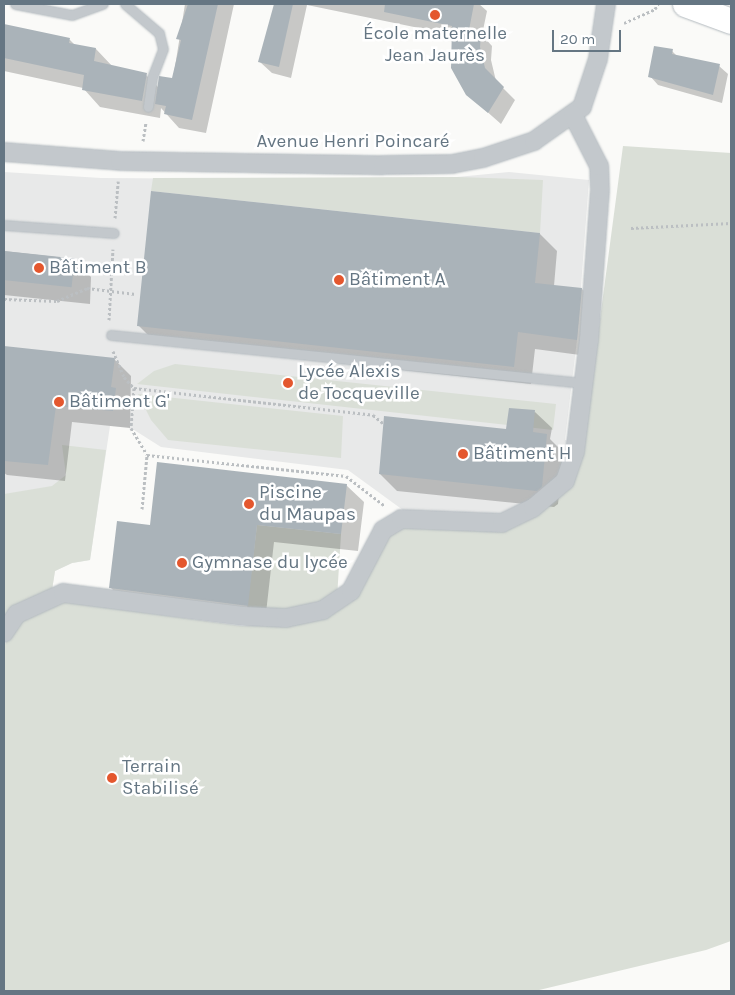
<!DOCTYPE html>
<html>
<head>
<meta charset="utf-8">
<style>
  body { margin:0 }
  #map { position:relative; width:735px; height:995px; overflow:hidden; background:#fafaf8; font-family:Karla,sans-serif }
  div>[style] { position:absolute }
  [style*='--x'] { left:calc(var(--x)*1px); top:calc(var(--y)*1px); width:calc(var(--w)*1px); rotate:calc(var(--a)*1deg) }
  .built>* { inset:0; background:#e8e9e9 }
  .green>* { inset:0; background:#dadfd7 }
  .shadow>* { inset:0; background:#0003 }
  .building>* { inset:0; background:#aab3b9; transform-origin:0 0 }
  .path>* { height:3px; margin-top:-1.5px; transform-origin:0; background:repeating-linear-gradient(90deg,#bbbfc2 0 2.5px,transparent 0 5px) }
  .roads { filter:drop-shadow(0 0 1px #b3babf) drop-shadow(0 0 1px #b3babf) }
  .lane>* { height:9px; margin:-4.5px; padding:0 4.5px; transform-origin:4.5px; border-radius:4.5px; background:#c3c8cc }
  .street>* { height:18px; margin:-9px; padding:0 9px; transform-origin:9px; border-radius:9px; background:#c3c8cc }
  .secondary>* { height:25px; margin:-12.5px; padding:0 12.5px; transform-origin:12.5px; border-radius:12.5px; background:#fff }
  .dots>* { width:14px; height:14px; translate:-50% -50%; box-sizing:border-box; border:2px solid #fff; border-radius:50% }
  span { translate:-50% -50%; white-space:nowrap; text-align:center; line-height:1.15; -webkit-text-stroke:5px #fff; paint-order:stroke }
  .poi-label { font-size:19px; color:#657683 }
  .left { translate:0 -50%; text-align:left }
  .street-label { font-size:19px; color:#657683 }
  .frame { position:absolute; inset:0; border:5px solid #657683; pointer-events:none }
  .scale { position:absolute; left:552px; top:30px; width:69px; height:22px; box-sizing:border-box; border:2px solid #657683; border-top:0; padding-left:6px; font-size:15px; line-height:18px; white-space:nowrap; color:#657683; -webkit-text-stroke:4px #fff; paint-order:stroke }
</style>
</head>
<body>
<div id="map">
  <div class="built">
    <div style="clip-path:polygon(4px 172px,101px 178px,277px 179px,457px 177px,509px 172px,589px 180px,577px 340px,565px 440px,570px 441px,568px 458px,555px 482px,532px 500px,500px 515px,407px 513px,348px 470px,161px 447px,131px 428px,110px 426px,90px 560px,72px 563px,55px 571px,52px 590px,4px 619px)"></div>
  </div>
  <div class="green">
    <div style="clip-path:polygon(623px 146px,731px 153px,731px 941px,706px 950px,535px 991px,4px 991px,4px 646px,16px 621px,56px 600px,242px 626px,325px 618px,362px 589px,393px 528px,506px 528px,524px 519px,583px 447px)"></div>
    <div style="clip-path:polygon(457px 177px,543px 180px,540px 233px,151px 191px,153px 178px)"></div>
    <div style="clip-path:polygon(175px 364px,556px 404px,553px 430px,137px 384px,154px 371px)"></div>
    <div style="clip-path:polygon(138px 394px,343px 416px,341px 458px,168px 440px,151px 420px)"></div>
    <div style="clip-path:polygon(62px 445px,106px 450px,90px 560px,72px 563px,55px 571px,52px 590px,4px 619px,4px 494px,52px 486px,66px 475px)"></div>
    <div style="clip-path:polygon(257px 525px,341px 534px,337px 598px,286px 618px,247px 608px)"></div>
  </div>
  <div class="shadow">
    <div style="clip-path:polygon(185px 4px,234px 4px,206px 133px,179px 128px,161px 108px,160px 118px,100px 107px,83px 88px,4px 71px,4px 25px,70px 40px,75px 45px,96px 49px,113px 67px,146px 75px,158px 87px,173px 79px)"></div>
    <div style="clip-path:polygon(276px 4px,479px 4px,487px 11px,482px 35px,492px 46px,491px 60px,496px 81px,515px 100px,501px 124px,467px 94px,453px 35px,307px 5px,291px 78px,272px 73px,260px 62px)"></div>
    <div style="clip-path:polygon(672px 51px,678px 57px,719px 66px,728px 74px,722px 103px,658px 85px,650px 76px)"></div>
    <div style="clip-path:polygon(540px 234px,557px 251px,554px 286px,582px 289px,599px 307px,595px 357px,535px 349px,531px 384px,156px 343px,138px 325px)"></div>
    <div style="clip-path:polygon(4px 251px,74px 259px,91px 277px,90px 304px,4px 295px)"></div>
    <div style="clip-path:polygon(4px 347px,114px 359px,131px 376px,130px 428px,72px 422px,65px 481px,7px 475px,4px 473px)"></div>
    <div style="clip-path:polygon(535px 412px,552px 428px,550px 439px,563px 452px,558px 504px,554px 507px,397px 491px,380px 474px,507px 431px)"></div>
    <div style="clip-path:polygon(346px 485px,364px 502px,358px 551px,274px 542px,265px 622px,128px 605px,111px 588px)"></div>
  </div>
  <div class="building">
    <div style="clip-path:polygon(188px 4px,218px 4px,192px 120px,164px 114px,166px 106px,155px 104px,159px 76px,172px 78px,181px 40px,176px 39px)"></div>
    <div style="clip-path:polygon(274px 4px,293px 4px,279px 67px,258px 62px)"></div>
    <div style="clip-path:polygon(385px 4px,474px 4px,469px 30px,481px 33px,480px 47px,485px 68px,504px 87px,488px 113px,466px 95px,451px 68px,452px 26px,384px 12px)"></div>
    <div style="clip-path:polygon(4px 24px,70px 38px,69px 43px,96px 48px,94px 61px,147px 73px,142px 101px,82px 90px,84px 75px,4px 58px)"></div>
    <div style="clip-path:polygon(654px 46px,673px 49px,672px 54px,720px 64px,713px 95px,648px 77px)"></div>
    <div style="clip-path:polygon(151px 191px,540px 233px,535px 283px,582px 288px,577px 340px,518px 332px,514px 367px,137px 326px)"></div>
    <div style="left:4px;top:251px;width:71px;height:29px;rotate:6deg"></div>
    <div style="clip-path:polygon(4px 346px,115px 358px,111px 387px,116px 388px,113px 411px,56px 406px,48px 465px,4px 461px)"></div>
    <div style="clip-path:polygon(509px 408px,535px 410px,533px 432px,547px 434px,542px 487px,537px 491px,379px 474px,384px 416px,506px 429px)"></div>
    <div style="clip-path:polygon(157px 462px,347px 484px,341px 534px,257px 525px,248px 606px,109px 588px,117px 521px,150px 525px)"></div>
  </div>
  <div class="path">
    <div style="--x:624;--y:23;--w:34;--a:-24"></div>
    <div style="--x:655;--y:9;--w:6;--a:-59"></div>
    <div style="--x:143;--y:141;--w:18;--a:-81"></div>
    <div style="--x:115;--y:218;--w:37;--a:-85"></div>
    <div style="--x:631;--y:228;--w:100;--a:-2.9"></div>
    <div style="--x:4;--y:299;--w:53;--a:2.2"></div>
    <div style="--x:57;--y:301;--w:33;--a:-23"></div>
    <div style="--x:87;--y:288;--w:49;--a:7"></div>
    <div style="--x:109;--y:320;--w:71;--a:-86.8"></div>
    <div style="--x:113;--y:351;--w:28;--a:67"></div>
    <div style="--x:124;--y:377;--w:15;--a:48"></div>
    <div style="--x:134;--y:388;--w:241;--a:6.4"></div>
    <div style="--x:373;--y:415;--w:14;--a:39"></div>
    <div style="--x:134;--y:388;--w:40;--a:94.3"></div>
    <div style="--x:131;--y:428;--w:31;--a:59"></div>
    <div style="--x:142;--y:509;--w:54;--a:-84.7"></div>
    <div style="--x:147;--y:455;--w:200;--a:6"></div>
    <div style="--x:346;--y:476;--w:49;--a:37.6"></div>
  </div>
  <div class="roads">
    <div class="lane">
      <div style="--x:15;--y:4;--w:58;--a:10.9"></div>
      <div style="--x:72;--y:15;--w:33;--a:-20"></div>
      <div style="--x:125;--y:4;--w:45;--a:40.5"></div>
      <div style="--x:159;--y:33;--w:16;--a:76"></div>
      <div style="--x:163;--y:49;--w:31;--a:111"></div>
      <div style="--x:152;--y:78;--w:29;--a:98"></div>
      <div style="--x:4;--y:225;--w:110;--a:4.2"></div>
      <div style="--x:111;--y:335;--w:475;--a:5.8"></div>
    </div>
    <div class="street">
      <div style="--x:4;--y:152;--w:116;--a:4.4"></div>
      <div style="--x:120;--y:161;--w:263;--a:0.9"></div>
      <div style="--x:383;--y:165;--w:69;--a:-0.8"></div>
      <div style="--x:452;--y:164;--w:32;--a:-11"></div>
      <div style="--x:483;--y:158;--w:54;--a:-18.4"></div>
      <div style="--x:534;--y:141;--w:59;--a:-35.3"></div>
      <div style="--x:582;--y:107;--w:51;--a:-71.6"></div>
      <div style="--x:598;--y:59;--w:56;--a:-81.7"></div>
      <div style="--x:4;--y:633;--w:23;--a:-56"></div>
      <div style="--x:17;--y:614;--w:51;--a:-24.5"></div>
      <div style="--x:63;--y:593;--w:181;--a:7.3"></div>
      <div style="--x:243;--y:616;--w:43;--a:2.7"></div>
      <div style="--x:286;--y:618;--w:38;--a:-12"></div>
      <div style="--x:323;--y:610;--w:34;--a:-34"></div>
      <div style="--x:351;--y:591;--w:69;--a:-62.3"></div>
      <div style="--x:383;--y:530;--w:21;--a:-31"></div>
      <div style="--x:401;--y:519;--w:101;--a:2.3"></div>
      <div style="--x:502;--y:523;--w:34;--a:-26"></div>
      <div style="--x:533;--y:508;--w:42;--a:-40.2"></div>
      <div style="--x:565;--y:481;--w:31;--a:-71"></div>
      <div style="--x:575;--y:452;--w:113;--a:-82.9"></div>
      <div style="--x:589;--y:340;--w:150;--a:-85.8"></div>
      <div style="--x:600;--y:190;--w:24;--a:-92"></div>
      <div style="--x:599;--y:166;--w:57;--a:-117"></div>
    </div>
    <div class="secondary">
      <div style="--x:685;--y:4;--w:49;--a:20.3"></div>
    </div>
  </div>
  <div class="dots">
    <div style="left:435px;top:15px;background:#e4572e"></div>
    <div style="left:39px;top:268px;background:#e4572e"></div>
    <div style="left:339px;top:280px;background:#e4572e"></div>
    <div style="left:288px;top:383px;background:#e4572e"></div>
    <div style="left:59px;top:402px;background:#e4572e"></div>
    <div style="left:463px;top:454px;background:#e4572e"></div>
    <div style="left:249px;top:504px;background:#e4572e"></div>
    <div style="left:182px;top:563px;background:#e4572e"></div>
    <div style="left:112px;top:778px;background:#e4572e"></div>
  </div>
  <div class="poi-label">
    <span style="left:435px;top:45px">École maternelle<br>Jean Jaurès</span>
    <span class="left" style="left:49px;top:268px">Bâtiment B</span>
    <span class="left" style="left:349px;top:280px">Bâtiment A</span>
    <span class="left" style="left:298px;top:383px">Lycée Alexis<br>de Tocqueville</span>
    <span class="left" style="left:69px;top:402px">Bâtiment G'</span>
    <span class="left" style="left:473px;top:454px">Bâtiment H</span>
    <span class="left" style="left:259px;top:504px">Piscine<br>du Maupas</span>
    <span class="left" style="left:192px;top:563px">Gymnase du lycée</span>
    <span class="left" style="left:122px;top:778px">Terrain<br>Stabilisé</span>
  </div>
  <div class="street-label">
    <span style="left:353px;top:142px">Avenue Henri Poincaré</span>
  </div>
  <div class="frame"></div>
  <div class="scale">20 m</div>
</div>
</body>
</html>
